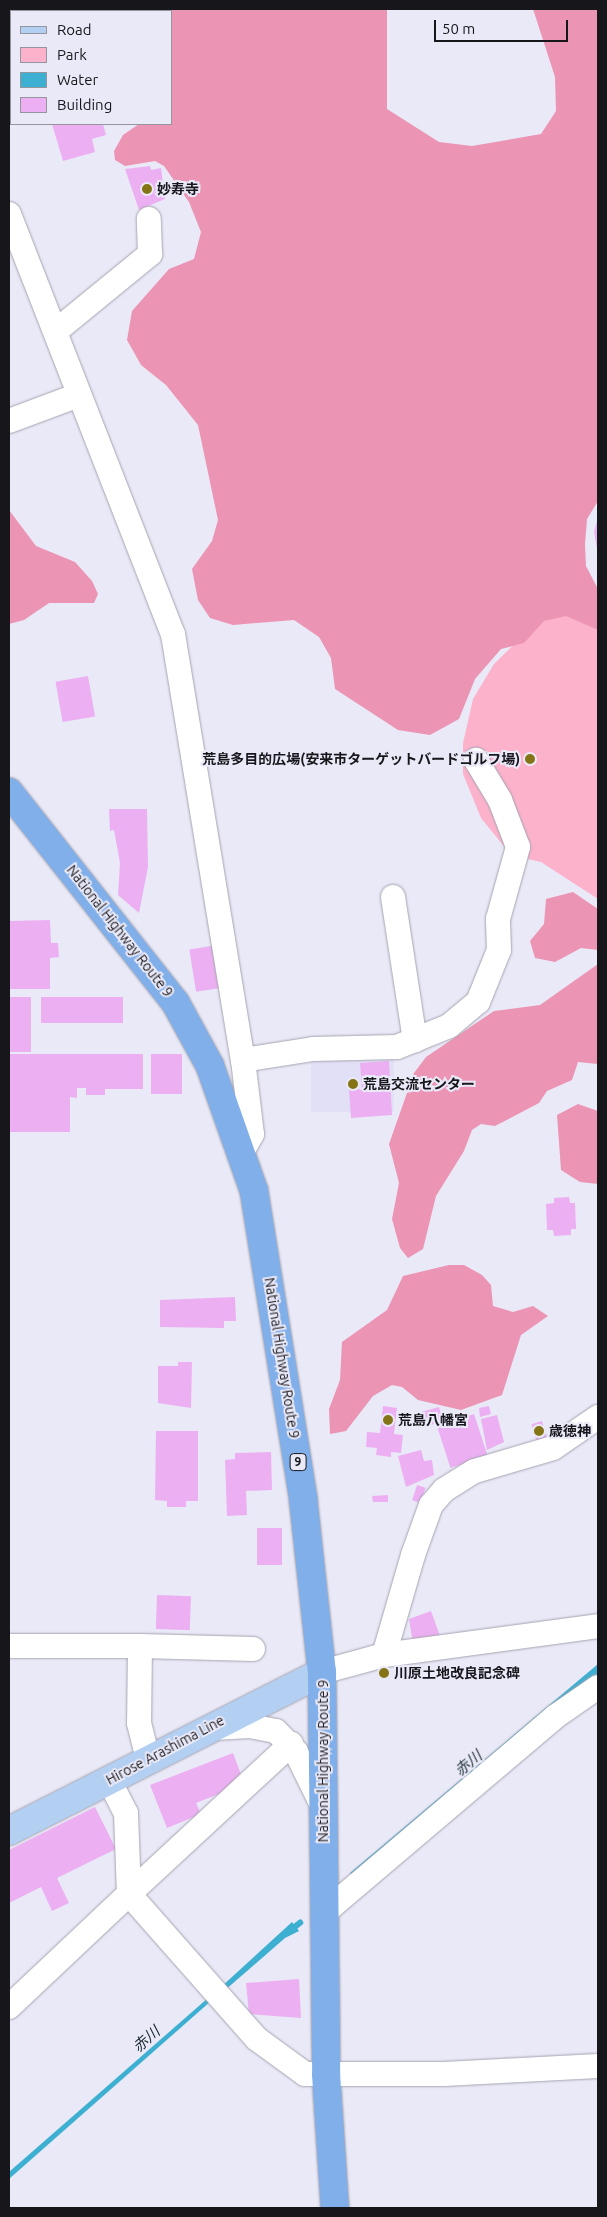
<!DOCTYPE html>
<html>
<head>
<meta charset="utf-8">
<style>
  body { margin:0 }
  #map { position:relative; width:607px; height:2217px; overflow:hidden; background:#eae9f7; font-family:Ubuntu,"Noto Sans JP",sans-serif }
  div>[style] { position:absolute }
  [style*='--x'] { left:calc(var(--x)*1px); top:calc(var(--y)*1px); width:calc(var(--w)*1px); rotate:calc(var(--a)*1deg) }
  .built>* { inset:0; background:#e2e0f6; transform-origin:0 0 }
  .green>* { inset:0; background:#fdb2cc }
  .forest>* { inset:0; background:#eb94b3 }
  .water>* { inset:0; background:#3dafd1 }
  .stream>* { height:5.5px; margin:-2.75px; padding:0 2.75px; transform-origin:2.75px; border-radius:2.75px; background:#3dafd1 }
  .building>* { inset:0; background:#ecb0f2; transform-origin:0 0 }
  .roads { filter:drop-shadow(0 0 1px #a5a4b1) drop-shadow(0 0 1px #a5a4b1) }
  .minor>* { height:24px; margin:-12px; padding:0 12px; transform-origin:12px; border-radius:12px; background:#fff }
  .major>* { height:28px; margin:-14px; padding:0 14px; transform-origin:14px; border-radius:14px; background:#b3cff2 }
  .highway>* { height:28px; margin:-14px; padding:0 14px; transform-origin:14px; border-radius:14px; background:#81afea }
  .dots>* { width:14px; height:14px; translate:-50% -50%; box-sizing:border-box; border:2px solid #eae9f7; border-radius:50% }
  span { translate:-50% -50%; white-space:nowrap; text-align:center; line-height:1.15; -webkit-text-stroke:4px #eae9f7; paint-order:stroke }
  .shield-label span { padding:1px 4px; background:#eae9f7; border:1px solid; border-radius:4px; -webkit-text-stroke-width:0 }
  .shield-label { font-size:12px; color:#16161b; font-weight:700 }
  .poi-label { font-size:14px; color:#16161b; font-weight:700 }
  .left { translate:0 -50%; text-align:left }
  .right { translate:-100% -50%; text-align:right }
  .street-label { font-size:14px; color:#16161b }
  .water-label { font-size:15px; color:#192c33; font-style:italic }
  .frame { position:absolute; inset:0; border:10px solid #16161b; pointer-events:none }
  .legend { position:absolute; left:10px; top:10px; width:162px; height:115px; box-sizing:border-box; background:#eae9f7; border:1px solid #95959f; margin:0; padding:6px 9px; list-style:none; font-size:15px; color:#16161b }
  .legend li { display:flex; align-items:center; gap:10px; height:25px }
  .legend b { width:25px; border:1px solid #95959f }
  .scale { position:absolute; left:434px; top:20px; width:134px; height:22px; box-sizing:border-box; border:2px solid #16161b; border-top:0; padding-left:6px; font-size:15px; line-height:18px; white-space:nowrap; color:#16161b; -webkit-text-stroke:4px #eae9f7; paint-order:stroke }
</style>
</head>
<body>
<div id="map">
  <div class="built">
    <div style="left:394px;top:1054px;width:58px;height:83px;rotate:90deg"></div>
  </div>
  <div class="green">
    <div style="clip-path:polygon(571px 612px,598px 617px,598px 899px,541px 862px,511px 855px,481px 818px,463px 774px,463px 743px,473px 699px,494px 664px,540px 619px)"></div>
  </div>
  <div class="forest">
    <div style="clip-path:polygon(116px 9px,387px 9px,387px 109px,439px 142px,472px 146px,541px 134px,556px 111px,555px 77px,533px 9px,598px 9px,598px 501px,587px 519px,585px 544px,586px 566px,598px 589px,598px 630px,566px 616px,544px 621px,524px 643px,501px 649px,475px 679px,459px 719px,430px 735px,398px 730px,335px 689px,331px 658px,319px 637px,294px 620px,233px 625px,210px 618px,198px 600px,192px 569px,212px 541px,218px 520px,198px 425px,166px 385px,141px 365px,127px 340px,132px 311px,169px 269px,194px 259px,201px 232px,189px 202px,164px 166px,155px 161px,125px 166px,115px 160px,114px 151px,123px 135px,139px 124px,171px 124px,171px 11px)"></div>
    <div style="clip-path:polygon(9px 510px,36px 546px,75px 562px,92px 581px,98px 594px,94px 603px,49px 603px,24px 620px,9px 624px)"></div>
    <div style="clip-path:polygon(573px 892px,598px 909px,598px 950px,581px 948px,555px 962px,535px 958px,530px 941px,544px 924px,546px 899px)"></div>
    <div style="clip-path:polygon(598px 964px,598px 1064px,578px 1062px,572px 1080px,547px 1091px,539px 1103px,495px 1126px,481px 1124px,472px 1130px,464px 1151px,436px 1196px,423px 1249px,408px 1258px,400px 1248px,392px 1219px,399px 1183px,389px 1144px,414px 1073px,426px 1057px,494px 1011px,540px 1005px)"></div>
    <div style="clip-path:polygon(578px 1104px,598px 1111px,598px 1184px,580px 1182px,561px 1170px,557px 1115px)"></div>
    <div style="clip-path:polygon(449px 1265px,464px 1265px,482px 1275px,491px 1285px,493px 1306px,513px 1312px,533px 1306px,548px 1316px,521px 1335px,502px 1395px,461px 1410px,418px 1400px,402px 1387px,392px 1385px,373px 1396px,346px 1431px,330px 1434px,329px 1409px,340px 1380px,342px 1342px,387px 1310px,403px 1276px)"></div>
  </div>
  <div class="water">
    <div style="clip-path:polygon(598px 1664px,598px 1678px,356px 1880px,350px 1873px)"></div>
    <div style="clip-path:polygon(292px 1922px,299px 1931px,285px 1938px,224px 1991px,221px 1987px)"></div>
    <div style="clip-path:polygon(208px 1998px,211px 2001px,9px 2179px,9px 2172px)"></div>
  </div>
  <div class="stream">
    <div style="--x:290;--y:1931;--w:13;--a:-39"></div>
  </div>
  <div class="building">
    <div style="clip-path:polygon(52px 124px,103px 124px,106px 135px,92px 139px,95px 152px,63px 161px)"></div>
    <div style="clip-path:polygon(150px 166px,151px 170px,161px 168px,165px 199px,139px 210px,125px 169px)"></div>
    <div style="clip-path:polygon(598px 517px,598px 554px,594px 532px)"></div>
    <div style="left:88px;top:676px;width:41px;height:33px;rotate:80deg"></div>
    <div style="clip-path:polygon(109px 809px,147px 809px,148px 867px,139px 913px,118px 895px,120px 863px,114px 830px,110px 831px)"></div>
    <div style="clip-path:polygon(50px 920px,51px 943px,58px 943px,59px 957px,50px 958px,50px 989px,9px 989px,9px 921px)"></div>
    <div style="left:217px;top:945px;width:43px;height:28px;rotate:81deg"></div>
    <div style="left:9px;top:997px;width:22px;height:55px"></div>
    <div style="left:123px;top:997px;width:26px;height:82px;rotate:90deg"></div>
    <div style="clip-path:polygon(9px 1054px,143px 1054px,143px 1089px,105px 1089px,105px 1095px,86px 1095px,86px 1088px,77px 1088px,77px 1098px,70px 1097px,70px 1132px,9px 1132px)"></div>
    <div style="left:151px;top:1054px;width:31px;height:40px"></div>
    <div style="clip-path:polygon(389px 1061px,392px 1115px,351px 1118px,349px 1090px,362px 1089px,360px 1063px)"></div>
    <div style="clip-path:polygon(569px 1197px,570px 1203px,575px 1203px,576px 1229px,571px 1229px,571px 1235px,554px 1236px,553px 1230px,547px 1230px,546px 1204px,554px 1203px,554px 1198px)"></div>
    <div style="clip-path:polygon(235px 1297px,236px 1321px,224px 1321px,224px 1328px,160px 1327px,160px 1300px)"></div>
    <div style="clip-path:polygon(178px 1362px,192px 1362px,191px 1408px,158px 1403px,158px 1366px,178px 1366px)"></div>
    <div style="clip-path:polygon(383px 1406px,397px 1408px,394px 1434px,403px 1435px,401px 1453px,391px 1452px,391px 1457px,376px 1455px,377px 1448px,366px 1447px,367px 1432px,380px 1433px)"></div>
    <div style="clip-path:polygon(489px 1406px,491px 1414px,480px 1417px,479px 1408px)"></div>
    <div style="left:439px;top:1407px;width:15px;height:23px;rotate:74deg"></div>
    <div style="left:474px;top:1414px;width:44px;height:39px;rotate:72deg"></div>
    <div style="clip-path:polygon(497px 1415px,504px 1442px,487px 1450px,481px 1419px)"></div>
    <div style="left:542px;top:1421px;width:17px;height:11px;rotate:73deg"></div>
    <div style="clip-path:polygon(156px 1431px,198px 1431px,198px 1501px,186px 1501px,186px 1507px,167px 1507px,167px 1501px,155px 1500px)"></div>
    <div style="clip-path:polygon(421px 1450px,424px 1461px,432px 1460px,434px 1475px,406px 1487px,398px 1456px)"></div>
    <div style="clip-path:polygon(271px 1452px,272px 1490px,246px 1491px,247px 1515px,227px 1516px,225px 1460px,235px 1459px,235px 1453px)"></div>
    <div style="left:417px;top:1485px;width:9px;height:16px;rotate:18deg"></div>
    <div style="clip-path:polygon(388px 1495px,388px 1502px,373px 1502px,372px 1496px)"></div>
    <div style="left:257px;top:1528px;width:25px;height:37px"></div>
    <div style="left:157px;top:1595px;width:34px;height:34px;rotate:2deg"></div>
    <div style="clip-path:polygon(431px 1611px,440px 1636px,413px 1644px,409px 1619px)"></div>
    <div style="clip-path:polygon(233px 1753px,242px 1777px,229px 1790px,196px 1803px,201px 1814px,167px 1828px,150px 1785px)"></div>
    <div style="clip-path:polygon(95px 1807px,116px 1849px,57px 1878px,69px 1903px,52px 1911px,41px 1887px,9px 1903px,9px 1850px)"></div>
    <div style="clip-path:polygon(299px 1979px,301px 2018px,249px 2014px,246px 1983px)"></div>
  </div>
  <div class="roads">
    <div class="minor">
      <div style="--x:9;--y:214;--w:451;--a:68.7"></div>
      <div style="--x:173;--y:634;--w:432;--a:80.7"></div>
      <div style="--x:243;--y:1060;--w:75;--a:83.1"></div>
      <div style="--x:252;--y:1134;--w:18;--a:119"></div>
      <div style="--x:56;--y:331;--w:122;--a:-39.3"></div>
      <div style="--x:150;--y:254;--w:35;--a:-92"></div>
      <div style="--x:9;--y:421;--w:75;--a:-20.4"></div>
      <div style="--x:393;--y:897;--w:145;--a:81.3"></div>
      <div style="--x:243;--y:1060;--w:71;--a:-8.9"></div>
      <div style="--x:313;--y:1049;--w:84;--a:-1.4"></div>
      <div style="--x:397;--y:1047;--w:56;--a:-22"></div>
      <div style="--x:449;--y:1026;--w:38;--a:-40"></div>
      <div style="--x:478;--y:1002;--w:56;--a:-68"></div>
      <div style="--x:499;--y:950;--w:31;--a:-92"></div>
      <div style="--x:498;--y:919;--w:75;--a:-74.5"></div>
      <div style="--x:518;--y:847;--w:50;--a:-111"></div>
      <div style="--x:500;--y:800;--w:47;--a:-121"></div>
      <div style="--x:9;--y:1646;--w:131;--a:0"></div>
      <div style="--x:140;--y:1646;--w:77;--a:90.7"></div>
      <div style="--x:139;--y:1723;--w:37;--a:76"></div>
      <div style="--x:140;--y:1646;--w:113;--a:1.5"></div>
      <div style="--x:384;--y:1655;--w:104;--a:-73.8"></div>
      <div style="--x:413;--y:1555;--w:53;--a:-70.2"></div>
      <div style="--x:431;--y:1505;--w:20;--a:-49"></div>
      <div style="--x:444;--y:1490;--w:36;--a:-32"></div>
      <div style="--x:475;--y:1471;--w:81;--a:-16.4"></div>
      <div style="--x:553;--y:1448;--w:55;--a:-34.6"></div>
      <div style="--x:322;--y:1672;--w:64;--a:-15.3"></div>
      <div style="--x:384;--y:1655;--w:216;--a:-7.7"></div>
      <div style="--x:214;--y:1728;--w:36;--a:-3"></div>
      <div style="--x:250;--y:1726;--w:26;--a:11"></div>
      <div style="--x:276;--y:1731;--w:29;--a:46"></div>
      <div style="--x:296;--y:1752;--w:57;--a:63.9"></div>
      <div style="--x:109;--y:1780;--w:37;--a:63"></div>
      <div style="--x:126;--y:1813;--w:81;--a:87.9"></div>
      <div style="--x:129;--y:1894;--w:221;--a:-42.8"></div>
      <div style="--x:325;--y:1912;--w:303;--a:-40.3"></div>
      <div style="--x:556;--y:1716;--w:51;--a:-34.6"></div>
      <div style="--x:9;--y:2007;--w:165;--a:-43.3"></div>
      <div style="--x:129;--y:1894;--w:193;--a:48.6"></div>
      <div style="--x:257;--y:2039;--w:59;--a:36.1"></div>
      <div style="--x:305;--y:2074;--w:139;--a:0"></div>
      <div style="--x:444;--y:2074;--w:154;--a:-3"></div>
    </div>
    <div class="major">
      <div style="--x:9;--y:1831;--w:351;--a:-26.9"></div>
    </div>
    <div class="highway">
      <div style="--x:9;--y:792;--w:268;--a:51.7"></div>
      <div style="--x:175;--y:1002;--w:73;--a:61.3"></div>
      <div style="--x:210;--y:1066;--w:133;--a:70.6"></div>
      <div style="--x:254;--y:1191;--w:311;--a:80.9"></div>
      <div style="--x:303;--y:1498;--w:175;--a:83.8"></div>
      <div style="--x:322;--y:1672;--w:402;--a:89.4"></div>
      <div style="--x:326;--y:2074;--w:134;--a:86.2"></div>
    </div>
  </div>
  <div class="dots">
    <div style="left:147px;top:189px;background:#847416"></div>
    <div style="left:530px;top:759px;background:#847416"></div>
    <div style="left:353px;top:1084px;background:#847416"></div>
    <div style="left:388px;top:1420px;background:#847416"></div>
    <div style="left:539px;top:1431px;background:#847416"></div>
    <div style="left:384px;top:1673px;background:#847416"></div>
  </div>
  <div class="shield-label">
    <span style="left:298px;top:1462px">9</span>
  </div>
  <div class="poi-label">
    <span class="left" style="left:157px;top:189px">妙寿寺</span>
    <span class="right" style="left:520px;top:759px">荒島多目的広場(安来市ターゲットバードゴルフ場)</span>
    <span class="left" style="left:363px;top:1084px">荒島交流センター</span>
    <span class="left" style="left:398px;top:1420px">荒島八幡宮</span>
    <span class="left" style="left:549px;top:1431px">歳徳神</span>
    <span class="left" style="left:394px;top:1673px">川原土地改良記念碑</span>
  </div>
  <div class="street-label">
    <span style="left:120px;top:931px;rotate:52deg">National Highway Route 9</span>
    <span style="left:282px;top:1358px;rotate:81deg">National Highway Route 9</span>
    <span style="left:165px;top:1750px;rotate:-28deg">Hirose Arashima Line</span>
    <span style="left:323px;top:1761px;rotate:-90deg">National Highway Route 9</span>
  </div>
  <div class="water-label">
    <span style="left:468px;top:1763px;rotate:-40deg">赤川</span>
    <span style="left:146px;top:2039px;rotate:-41deg">赤川</span>
  </div>
  <div class="frame"></div>
  <ul class="legend">
  <li><b style="height:6px;background:#b3cff2"></b>Road</li>
  <li><b style="height:14px;background:#fdb2cc"></b>Park</li>
  <li><b style="height:14px;background:#3dafd1"></b>Water</li>
  <li><b style="height:14px;background:#ecb0f2"></b>Building</li>
  </ul>
  <div class="scale">50 m</div>
</div>
</body>
</html>
